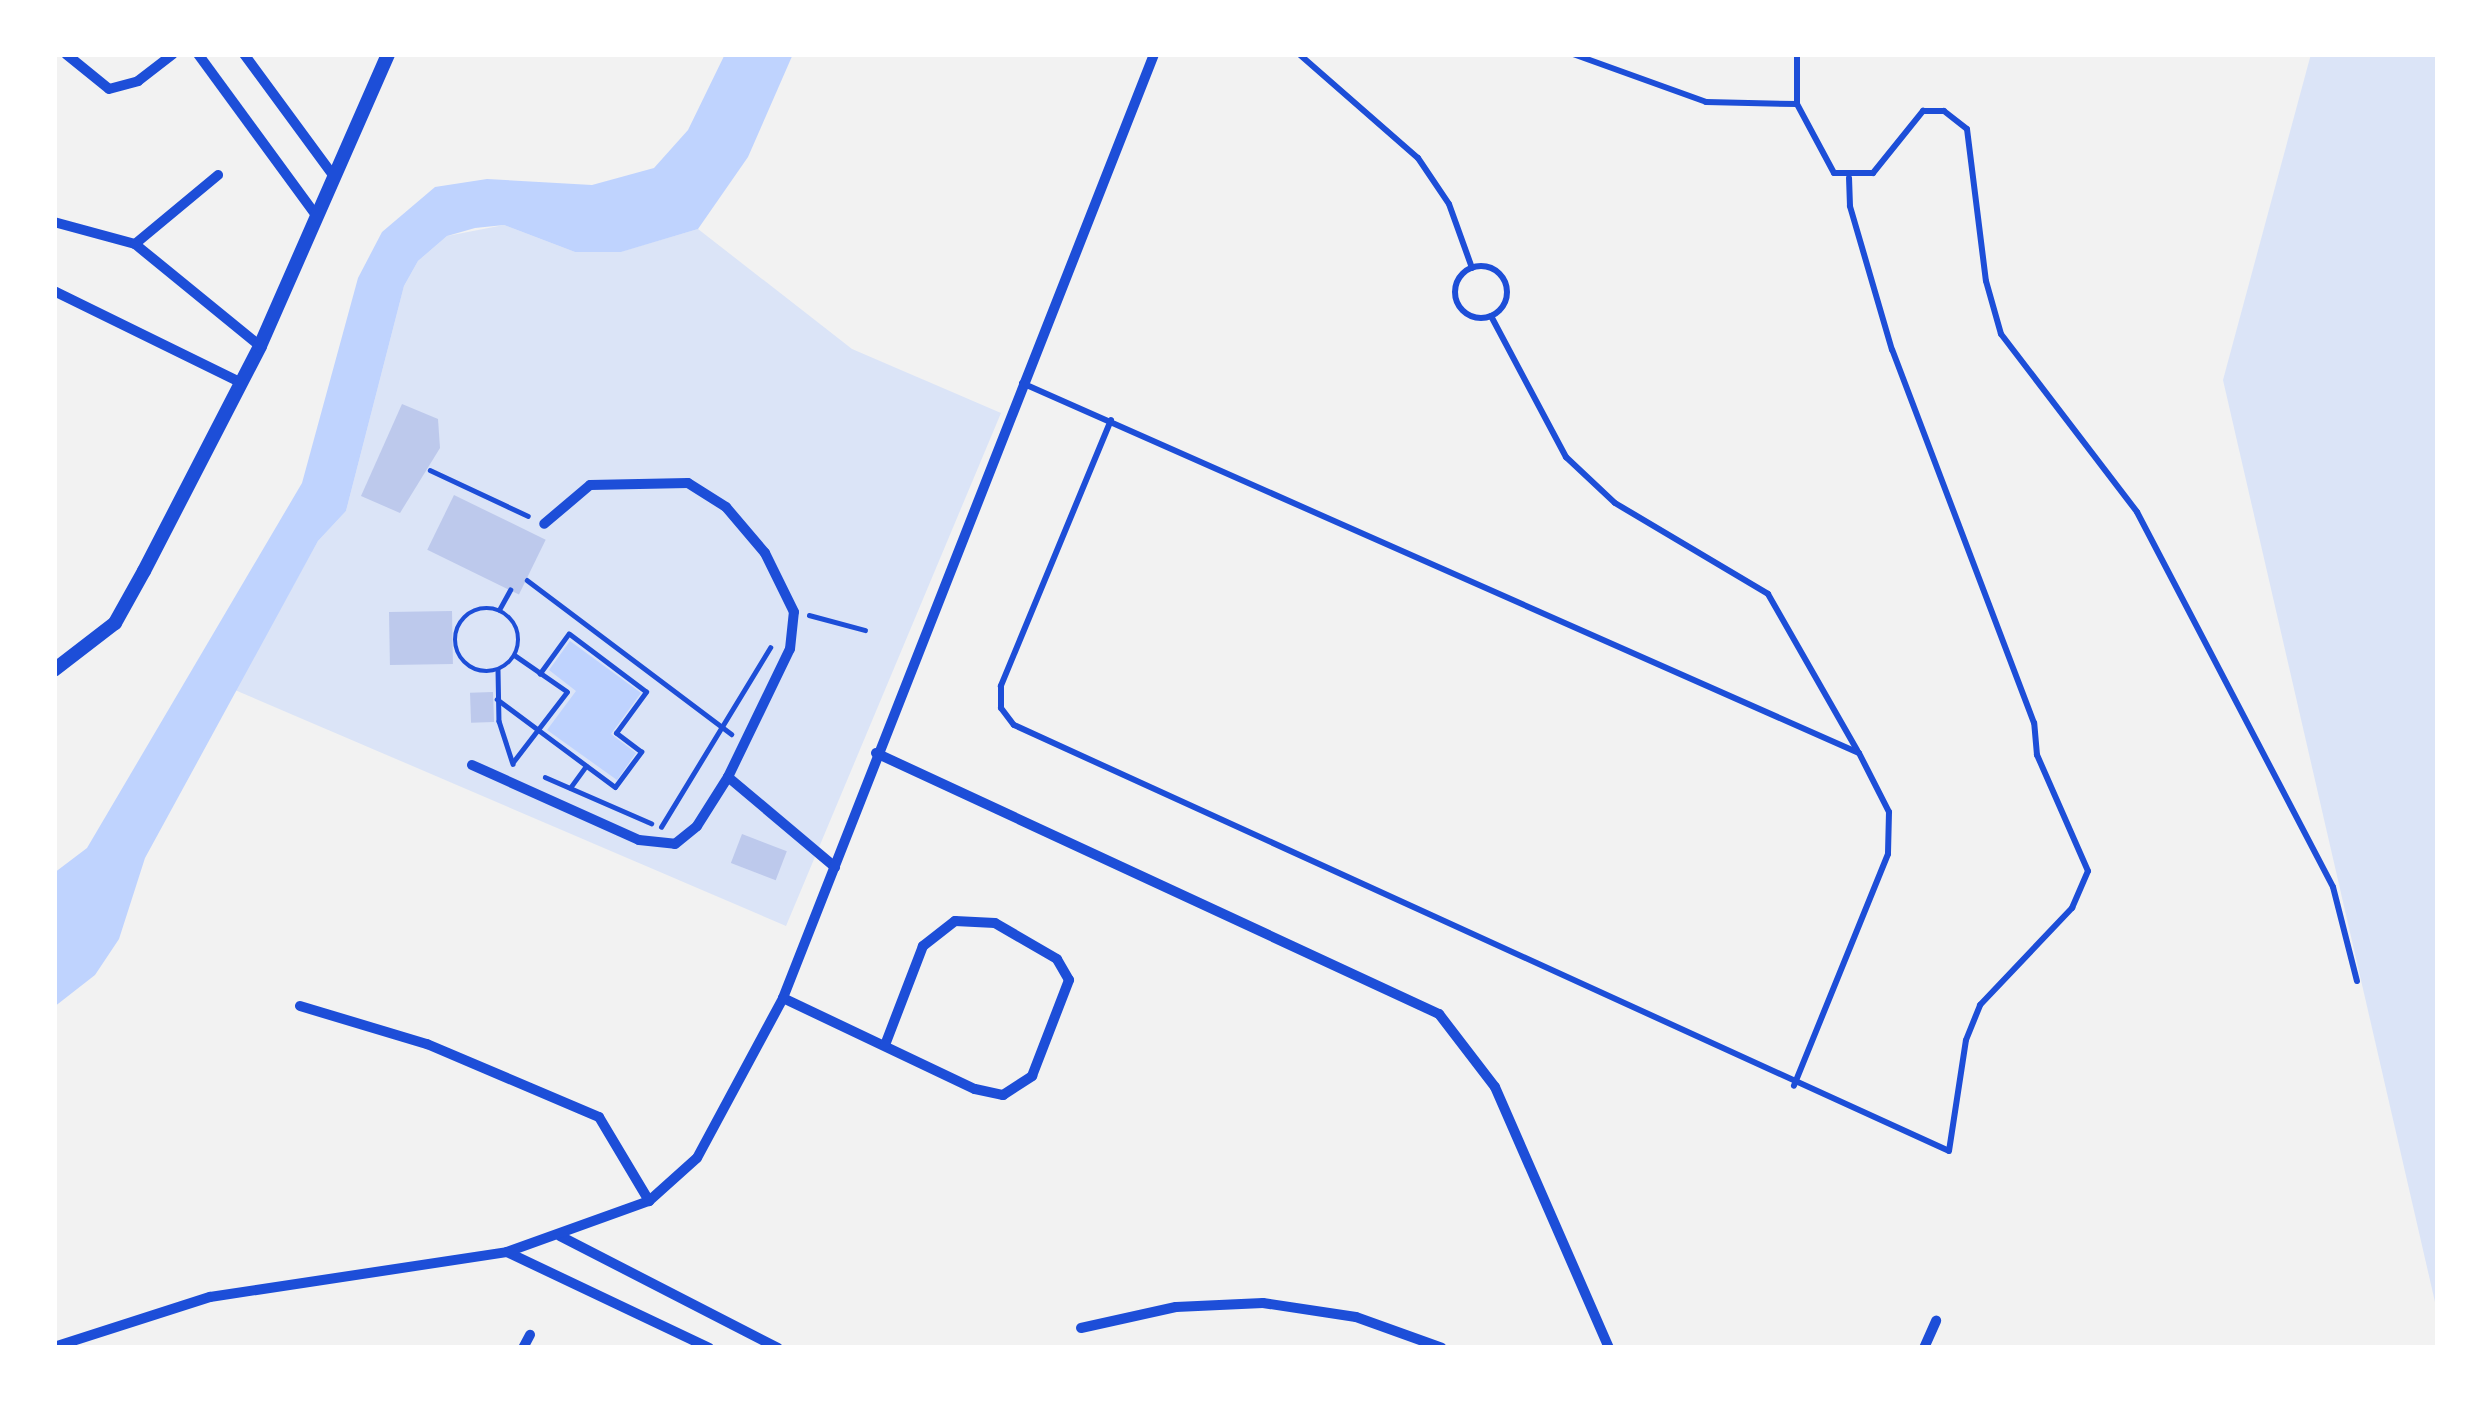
<!DOCTYPE html>
<html>
<head>
<meta charset="utf-8">
<style>
  body { margin:0 }
  #map { position:relative; width:2492px; height:1402px; overflow:hidden; background:#f2f2f2; font-family:Ubuntu,sans-serif }
  div>[style] { position:absolute }
  [style*='--x'] { left:calc(var(--x)*1px); top:calc(var(--y)*1px); width:calc(var(--w)*1px); rotate:calc(var(--a)*1deg) }
  .green>* { inset:0; background:#dbe4f7 }
  .water>* { inset:0; background:#bfd3fe }
  .building>* { inset:0; background:#bdc9ec; transform-origin:0 0 }
  .path>* { height:4.5px; margin:-2.25px; padding:0 2.25px; transform-origin:2.25px; border-radius:2.25px; background:#1d4ed8 }
  .path>.ring { margin:-2.25px; padding:0; box-sizing:content-box; background:none; border:4.5px solid #1d4ed8; border-radius:50% }
  .service>* { height:6px; margin:-3px; padding:0 3px; transform-origin:3px; border-radius:3px; background:#1d4ed8 }
  .service>.ring { margin:-3px; padding:0; box-sizing:content-box; background:none; border:6px solid #1d4ed8; border-radius:50% }
  .minor>* { height:10px; margin:-5px; padding:0 5px; transform-origin:5px; border-radius:5px; background:#1d4ed8 }
  .tertiary>* { height:14px; margin:-7px; padding:0 7px; transform-origin:7px; border-radius:7px; background:#1d4ed8 }
  span { translate:-50% -50%; white-space:nowrap; text-align:center; line-height:1.15; -webkit-text-stroke:12px #fff; paint-order:stroke }
  .frame { position:absolute; inset:0; border:57px solid #fff; pointer-events:none }
</style>
</head>
<body>
<div id="map">
  <div class="green">
    <div style="clip-path:polygon(2311px 54px,2438px 54px,2438px 1315px,2223px 380px)"></div>
    <div style="clip-path:polygon(504px 225px,575px 252px,620px 252px,698px 229px,852px 349px,1001px 413px,786px 926px,235px 690px,318px 541px,346px 511px,404px 286px,418px 261px,447px 236px)"></div>
  </div>
  <div class="water">
    <div style="clip-path:polygon(725px 54px,793px 54px,748px 157px,698px 229px,621px 252px,575px 252px,504px 225px,475px 228px,447px 236px,418px 261px,404px 286px,346px 511px,318px 541px,145px 858px,119px 939px,95px 975px,54px 1007px,54px 873px,87px 848px,302px 483px,358px 278px,382px 232px,435px 187px,487px 179px,592px 185px,654px 168px,688px 130px)"></div>
    <div style="clip-path:polygon(570px 641px,641px 693px,611px 734px,636px 753px,617px 780px,547px 730px,576px 691px,549px 670px)"></div>
  </div>
  <div class="building">
    <div style="clip-path:polygon(402px 404px,438px 419px,440px 448px,400px 513px,361px 496px)"></div>
    <div style="left:454px;top:495px;width:102px;height:61px;rotate:26deg"></div>
    <div style="left:452px;top:611px;width:53px;height:63px;rotate:89deg"></div>
    <div style="left:493px;top:692px;width:30px;height:23px;rotate:88deg"></div>
    <div style="left:742px;top:834px;width:48px;height:31px;rotate:21deg"></div>
  </div>
  <div class="path">
    <div style="--x:430;--y:470;--w:108;--a:25.1"></div>
    <div style="--x:527;--y:580;--w:256;--a:37"></div>
    <div class="ring" style="left:455px;top:608px;width:59.5px;height:59.5px"></div>
    <div style="--x:499;--y:610;--w:23;--a:-61"></div>
    <div style="--x:809;--y:615;--w:58;--a:15"></div>
    <div style="--x:498;--y:670;--w:51;--a:88.9"></div>
    <div style="--x:499;--y:721;--w:45;--a:72"></div>
    <div style="--x:497;--y:699;--w:147;--a:36.7"></div>
    <div style="--x:615;--y:787;--w:44;--a:-53.4"></div>
    <div style="--x:641;--y:752;--w:31;--a:-143"></div>
    <div style="--x:616;--y:733;--w:51;--a:-53.8"></div>
    <div style="--x:646;--y:692;--w:96;--a:-143"></div>
    <div style="--x:569;--y:634;--w:49;--a:125.9"></div>
    <div style="--x:513;--y:762;--w:88;--a:-52.4"></div>
    <div style="--x:567;--y:692;--w:63;--a:-145.3"></div>
    <div style="--x:545;--y:777;--w:116;--a:23.5"></div>
    <div style="--x:570;--y:788;--w:27;--a:-54"></div>
    <div style="--x:661;--y:827;--w:210;--a:-58.7"></div>
  </div>
  <div class="service">
    <div style="--x:1299;--y:54;--w:158;--a:41.2"></div>
    <div style="--x:1418;--y:158;--w:55;--a:56"></div>
    <div style="--x:1449;--y:204;--w:68;--a:70.2"></div>
    <div style="--x:1573;--y:54;--w:141;--a:19.8"></div>
    <div style="--x:1706;--y:102;--w:91;--a:1.3"></div>
    <div style="--x:1797;--y:54;--w:50;--a:90"></div>
    <div style="--x:1797;--y:104;--w:78;--a:61.8"></div>
    <div style="--x:1834;--y:173;--w:39;--a:0"></div>
    <div style="--x:1873;--y:173;--w:80;--a:-51.1"></div>
    <div style="--x:1923;--y:111;--w:21;--a:0"></div>
    <div style="--x:1944;--y:111;--w:29;--a:38"></div>
    <div style="--x:1967;--y:129;--w:153;--a:82.9"></div>
    <div style="--x:1986;--y:281;--w:55;--a:74.2"></div>
    <div style="--x:2001;--y:334;--w:224;--a:52.6"></div>
    <div style="--x:2137;--y:512;--w:423;--a:62.4"></div>
    <div style="--x:2333;--y:887;--w:97;--a:75.7"></div>
    <div class="ring" style="left:1455px;top:266px;width:46px;height:46px"></div>
    <div style="--x:1491;--y:316;--w:160;--a:62"></div>
    <div style="--x:1566;--y:457;--w:67;--a:43.2"></div>
    <div style="--x:1615;--y:503;--w:178;--a:30.7"></div>
    <div style="--x:1768;--y:594;--w:180;--a:60.3"></div>
    <div style="--x:1022;--y:383;--w:915;--a:23.85"></div>
    <div style="--x:1859;--y:753;--w:66;--a:63"></div>
    <div style="--x:1889;--y:812;--w:42;--a:91.4"></div>
    <div style="--x:1888;--y:854;--w:250;--a:112.1"></div>
    <div style="--x:1111;--y:420;--w:288;--a:112.5"></div>
    <div style="--x:1001;--y:686;--w:22;--a:90"></div>
    <div style="--x:1001;--y:708;--w:21;--a:53"></div>
    <div style="--x:1014;--y:725;--w:1027;--a:24.49"></div>
    <div style="--x:1949;--y:1151;--w:112;--a:-81.3"></div>
    <div style="--x:1966;--y:1040;--w:38;--a:-68"></div>
    <div style="--x:1980;--y:1005;--w:134;--a:-46.5"></div>
    <div style="--x:2072;--y:908;--w:40;--a:-66.6"></div>
    <div style="--x:2088;--y:871;--w:127;--a:-113.7"></div>
    <div style="--x:2037;--y:755;--w:32;--a:-95"></div>
    <div style="--x:2034;--y:723;--w:399;--a:-110.8"></div>
    <div style="--x:1892;--y:350;--w:150;--a:-106.3"></div>
    <div style="--x:1850;--y:206;--w:28;--a:-92"></div>
  </div>
  <div class="minor">
    <div style="--x:66;--y:54;--w:55;--a:39.1"></div>
    <div style="--x:109;--y:89;--w:30;--a:-15"></div>
    <div style="--x:138;--y:81;--w:44;--a:-37.6"></div>
    <div style="--x:198;--y:54;--w:200;--a:53.8"></div>
    <div style="--x:244;--y:54;--w:150;--a:53.7"></div>
    <div style="--x:54;--y:222;--w:84;--a:15.2"></div>
    <div style="--x:135;--y:244;--w:161;--a:39.2"></div>
    <div style="--x:135;--y:244;--w:108;--a:-39.7"></div>
    <div style="--x:54;--y:291;--w:209;--a:26.1"></div>
    <div style="--x:876;--y:753;--w:621;--a:24.87"></div>
    <div style="--x:1439;--y:1014;--w:92;--a:52.5"></div>
    <div style="--x:1495;--y:1087;--w:285;--a:66.4"></div>
    <div style="--x:472;--y:765;--w:183;--a:24.2"></div>
    <div style="--x:639;--y:840;--w:36;--a:6"></div>
    <div style="--x:675;--y:844;--w:28;--a:-39"></div>
    <div style="--x:697;--y:826;--w:58;--a:-57.7"></div>
    <div style="--x:728;--y:777;--w:142;--a:-64.2"></div>
    <div style="--x:790;--y:649;--w:37;--a:-84"></div>
    <div style="--x:794;--y:612;--w:66;--a:-116.2"></div>
    <div style="--x:765;--y:553;--w:60;--a:-130.3"></div>
    <div style="--x:726;--y:507;--w:45;--a:-147.7"></div>
    <div style="--x:688;--y:483;--w:98;--a:178.8"></div>
    <div style="--x:590;--y:485;--w:60;--a:139.7"></div>
    <div style="--x:728;--y:777;--w:140;--a:40.1"></div>
    <div style="--x:783;--y:998;--w:212;--a:25.4"></div>
    <div style="--x:975;--y:1089;--w:29;--a:12"></div>
    <div style="--x:1003;--y:1095;--w:35;--a:-33"></div>
    <div style="--x:1032;--y:1076;--w:103;--a:-68.9"></div>
    <div style="--x:1069;--y:980;--w:24;--a:-120"></div>
    <div style="--x:1057;--y:959;--w:72;--a:-149.9"></div>
    <div style="--x:995;--y:923;--w:40;--a:-177.1"></div>
    <div style="--x:955;--y:921;--w:41;--a:142"></div>
    <div style="--x:923;--y:946;--w:106;--a:111"></div>
    <div style="--x:300;--y:1006;--w:133;--a:16.7"></div>
    <div style="--x:427;--y:1044;--w:187;--a:23"></div>
    <div style="--x:599;--y:1117;--w:98;--a:59.2"></div>
    <div style="--x:560;--y:1236;--w:245;--a:27.2"></div>
    <div style="--x:507;--y:1252;--w:224;--a:25.4"></div>
    <div style="--x:1081;--y:1328;--w:97;--a:-12.5"></div>
    <div style="--x:1176;--y:1307;--w:87;--a:-2.6"></div>
    <div style="--x:1263;--y:1303;--w:94;--a:8.6"></div>
    <div style="--x:1356;--y:1317;--w:91;--a:19.8"></div>
    <div style="--x:54;--y:1347;--w:164;--a:-17.8"></div>
    <div style="--x:210;--y:1297;--w:300;--a:-8.6"></div>
    <div style="--x:507;--y:1252;--w:151;--a:-19.8"></div>
    <div style="--x:649;--y:1201;--w:64;--a:-41.9"></div>
    <div style="--x:697;--y:1158;--w:182;--a:-61.7"></div>
    <div style="--x:783;--y:998;--w:1014;--a:-68.54"></div>
    <div style="--x:523;--y:1348;--w:15;--a:-62"></div>
    <div style="--x:1924;--y:1348;--w:30;--a:-66"></div>
  </div>
  <div class="tertiary">
    <div style="--x:54;--y:670;--w:77;--a:-37.6"></div>
    <div style="--x:115;--y:623;--w:60;--a:-60.9"></div>
    <div style="--x:144;--y:571;--w:253;--a:-62.7"></div>
    <div style="--x:260;--y:346;--w:319;--a:-66.3"></div>
  </div>
  <div class="frame"></div>
</div>
</body>
</html>
